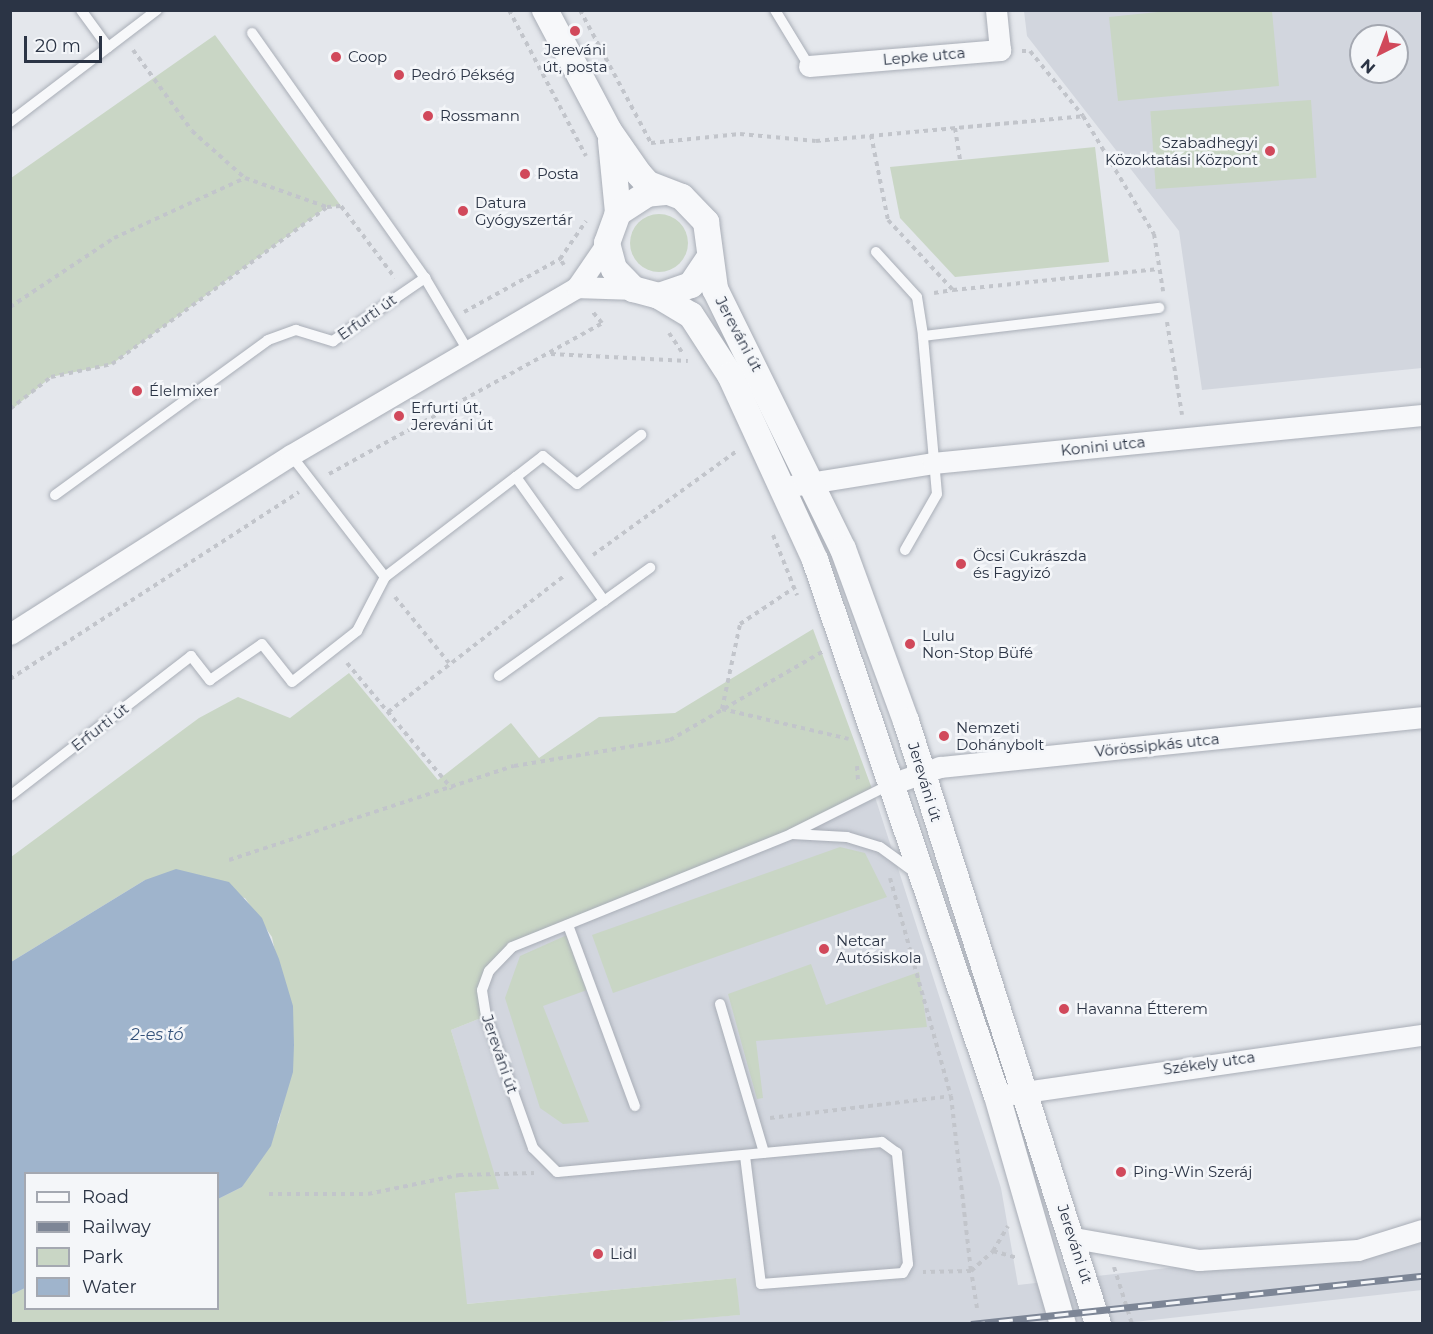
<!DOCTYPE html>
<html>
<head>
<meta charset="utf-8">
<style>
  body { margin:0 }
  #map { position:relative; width:1433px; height:1334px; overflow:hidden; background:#e4e7ec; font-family:Montserrat,sans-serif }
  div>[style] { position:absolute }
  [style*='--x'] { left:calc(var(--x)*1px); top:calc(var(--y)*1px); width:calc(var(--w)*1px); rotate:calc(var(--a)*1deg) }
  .built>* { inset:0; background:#d2d6de }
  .green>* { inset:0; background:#c9d6c5; transform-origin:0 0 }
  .round { border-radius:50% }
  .water>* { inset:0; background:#9fb4cc }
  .path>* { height:4px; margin-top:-2px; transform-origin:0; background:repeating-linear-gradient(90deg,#c2c5cb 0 4.5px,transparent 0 9px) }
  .roads { filter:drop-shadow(0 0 2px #a9aeb7) drop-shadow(0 0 2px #a9aeb7) }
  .service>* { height:10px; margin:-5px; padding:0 5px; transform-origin:5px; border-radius:5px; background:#f7f8fa }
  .minor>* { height:21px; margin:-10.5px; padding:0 10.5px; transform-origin:10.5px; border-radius:10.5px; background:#f7f8fa }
  .tertiary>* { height:26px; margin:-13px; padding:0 13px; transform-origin:13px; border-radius:13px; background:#f7f8fa }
  .rail>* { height:7px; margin-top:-3.5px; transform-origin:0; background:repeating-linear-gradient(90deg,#f4f6f9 0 14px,#7d8696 0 28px); box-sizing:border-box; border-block:2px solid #7d8696 }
  .dots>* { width:16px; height:16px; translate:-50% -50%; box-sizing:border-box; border:3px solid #f4f6f9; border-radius:50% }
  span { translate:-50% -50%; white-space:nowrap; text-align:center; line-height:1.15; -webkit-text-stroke:5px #f4f6f9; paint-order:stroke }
  .poi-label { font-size:15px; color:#2b3445 }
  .left { translate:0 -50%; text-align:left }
  .right { translate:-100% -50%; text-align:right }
  .street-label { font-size:15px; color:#2b3445 }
  .water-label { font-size:16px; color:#34527a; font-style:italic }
  .frame { position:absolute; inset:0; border:12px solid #2b3445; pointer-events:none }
  .legend { position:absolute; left:24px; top:1172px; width:195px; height:138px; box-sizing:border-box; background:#f4f6f9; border:2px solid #a4a8b1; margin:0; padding:8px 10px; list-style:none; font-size:18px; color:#2b3445 }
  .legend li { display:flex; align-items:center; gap:12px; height:30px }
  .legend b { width:30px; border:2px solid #a4a8b1 }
  .north { position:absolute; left:1349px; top:24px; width:60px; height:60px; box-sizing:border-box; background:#f4f6f9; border:2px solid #a4a8b1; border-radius:50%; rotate:222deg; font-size:16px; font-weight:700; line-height:24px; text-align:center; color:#2b3445 }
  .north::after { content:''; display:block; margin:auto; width:21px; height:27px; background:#d1495b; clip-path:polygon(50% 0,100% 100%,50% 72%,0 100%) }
  .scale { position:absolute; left:24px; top:36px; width:78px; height:27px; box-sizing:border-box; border:3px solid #2b3445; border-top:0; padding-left:8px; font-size:18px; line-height:21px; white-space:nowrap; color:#2b3445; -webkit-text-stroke:4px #f4f6f9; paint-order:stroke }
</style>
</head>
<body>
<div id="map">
  <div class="built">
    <div style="clip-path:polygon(evenodd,1024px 11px,1422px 11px,1422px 368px,1202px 390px,1179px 231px,1027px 36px,1024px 11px,1361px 36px,1397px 36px,1397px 72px,1361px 72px,1361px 36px)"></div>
    <div style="clip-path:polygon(875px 797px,1001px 1188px,1018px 1285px,1422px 1239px,1422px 1290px,1116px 1324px,635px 1323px,739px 1315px,736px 1278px,466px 1304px,455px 1193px,498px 1189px,451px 1030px,486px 1016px,489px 971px,512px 947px)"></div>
  </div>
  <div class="green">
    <div style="clip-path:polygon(1177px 10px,1272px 11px,1279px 86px,1118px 101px,1109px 17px)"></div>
    <div style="clip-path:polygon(215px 35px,341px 206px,327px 207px,112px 364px,51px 377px,11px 410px,11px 178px)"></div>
    <div style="left:1311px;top:100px;width:78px;height:161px;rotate:86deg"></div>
    <div style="clip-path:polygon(1095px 147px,1109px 262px,955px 277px,900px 218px,890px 167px)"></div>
    <div class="round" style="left:630px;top:214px;width:58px;height:58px"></div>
    <div style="clip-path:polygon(813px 629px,875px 797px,512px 947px,489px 971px,482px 990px,486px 1016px,451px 1030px,499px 1189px,455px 1193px,467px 1304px,736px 1278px,740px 1315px,635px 1324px,11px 1323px,11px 1295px,25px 1288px,26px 1308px,218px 1308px,218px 1199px,242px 1187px,279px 1122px,294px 1045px,272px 937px,245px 898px,145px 880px,11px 962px,11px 857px,199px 718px,238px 697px,290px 718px,349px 673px,438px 780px,511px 723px,539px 758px,599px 717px,675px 713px)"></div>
    <div style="clip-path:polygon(840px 847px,865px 853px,887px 897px,613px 993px,592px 935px)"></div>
    <div style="clip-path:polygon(567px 935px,587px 990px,543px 1006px,589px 1122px,563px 1124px,540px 1108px,505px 998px,520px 956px)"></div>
    <div style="clip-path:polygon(811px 964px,826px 1005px,919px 972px,927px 1027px,756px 1041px,763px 1098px,757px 1099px,728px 994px)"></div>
  </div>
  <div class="water">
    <div style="clip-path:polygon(176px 869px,229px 882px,262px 918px,279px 959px,293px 1006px,294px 1045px,293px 1072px,271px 1146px,242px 1187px,218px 1199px,218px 1174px,26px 1174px,25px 1288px,11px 1295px,11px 962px,145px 880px)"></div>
  </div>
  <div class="path">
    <div style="--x:509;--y:10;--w:165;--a:62.2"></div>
    <div style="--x:580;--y:10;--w:149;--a:61.9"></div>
    <div style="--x:133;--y:50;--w:100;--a:53.9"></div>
    <div style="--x:192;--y:131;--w:71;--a:41.6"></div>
    <div style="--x:245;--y:178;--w:87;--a:19.5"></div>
    <div style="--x:327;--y:207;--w:14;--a:-4"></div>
    <div style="--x:341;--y:206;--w:90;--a:53.1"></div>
    <div style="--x:1022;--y:51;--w:8;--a:0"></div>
    <div style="--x:1030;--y:51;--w:84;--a:50.8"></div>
    <div style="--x:955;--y:128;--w:33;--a:81"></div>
    <div style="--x:871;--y:135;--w:87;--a:78.7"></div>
    <div style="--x:888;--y:220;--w:96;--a:47.1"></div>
    <div style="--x:953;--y:290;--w:207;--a:-5.8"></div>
    <div style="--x:651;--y:143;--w:89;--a:-5.8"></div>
    <div style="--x:740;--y:134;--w:76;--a:5.3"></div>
    <div style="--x:816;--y:141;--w:268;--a:-5.3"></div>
    <div style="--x:1083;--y:116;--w:138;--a:59"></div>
    <div style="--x:1154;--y:234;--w:58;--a:81"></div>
    <div style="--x:564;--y:265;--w:7;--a:-124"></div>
    <div style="--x:560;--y:259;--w:46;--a:-55.6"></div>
    <div style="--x:934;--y:293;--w:19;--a:-9"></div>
    <div style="--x:10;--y:307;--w:125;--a:-33.6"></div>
    <div style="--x:114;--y:238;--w:144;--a:-24.6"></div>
    <div style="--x:464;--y:312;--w:110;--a:-28.9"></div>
    <div style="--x:1167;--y:322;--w:94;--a:80.8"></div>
    <div style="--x:669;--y:333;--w:25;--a:56"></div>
    <div style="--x:551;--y:354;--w:137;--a:2.9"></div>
    <div style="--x:10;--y:409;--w:52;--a:-38"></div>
    <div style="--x:51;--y:377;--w:62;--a:-12"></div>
    <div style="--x:112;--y:364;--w:265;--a:-36.1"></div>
    <div style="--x:329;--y:474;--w:312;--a:-28.9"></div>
    <div style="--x:602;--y:323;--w:16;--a:-130"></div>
    <div style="--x:773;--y:535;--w:65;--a:68.2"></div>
    <div style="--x:593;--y:555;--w:179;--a:-35.9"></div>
    <div style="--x:395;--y:597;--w:85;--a:50.7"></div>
    <div style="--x:347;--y:663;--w:164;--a:50.2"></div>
    <div style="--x:10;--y:679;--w:344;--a:-32.9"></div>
    <div style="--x:722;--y:709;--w:130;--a:13.3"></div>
    <div style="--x:722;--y:709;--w:87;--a:-78"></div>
    <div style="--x:740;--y:624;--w:65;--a:-33.7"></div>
    <div style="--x:388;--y:712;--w:224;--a:-37.7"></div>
    <div style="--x:857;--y:766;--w:16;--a:86"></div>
    <div style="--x:229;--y:860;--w:300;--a:-18.3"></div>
    <div style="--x:514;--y:766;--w:158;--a:-9.5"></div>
    <div style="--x:670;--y:740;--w:176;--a:-30.1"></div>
    <div style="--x:890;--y:878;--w:226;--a:74.4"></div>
    <div style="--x:951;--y:1096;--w:176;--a:83.5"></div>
    <div style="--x:971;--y:1271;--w:48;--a:178.8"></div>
    <div style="--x:770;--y:1118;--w:182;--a:-6.9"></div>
    <div style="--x:269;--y:1194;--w:99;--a:0"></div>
    <div style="--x:368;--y:1194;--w:93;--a:-11.8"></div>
    <div style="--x:459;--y:1175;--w:75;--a:-1.5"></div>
    <div style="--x:993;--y:1251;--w:29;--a:-59"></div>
    <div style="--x:1114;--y:1267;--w:60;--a:72.5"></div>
    <div style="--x:977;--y:1308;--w:37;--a:-99"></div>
    <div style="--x:971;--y:1271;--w:30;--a:-42"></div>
    <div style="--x:993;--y:1251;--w:25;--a:16"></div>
  </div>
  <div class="roads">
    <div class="service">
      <div style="--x:81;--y:10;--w:46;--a:53.9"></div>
      <div style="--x:775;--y:10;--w:66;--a:58.7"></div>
      <div style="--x:252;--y:33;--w:300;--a:54.8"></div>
      <div style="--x:10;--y:122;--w:185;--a:-37.3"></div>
      <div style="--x:876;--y:252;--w:61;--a:47.7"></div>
      <div style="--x:917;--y:297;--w:39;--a:81"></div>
      <div style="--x:291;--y:455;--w:154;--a:52.4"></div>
      <div style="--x:385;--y:577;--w:165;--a:-37.4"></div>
      <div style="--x:516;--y:477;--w:152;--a:54.6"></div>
      <div style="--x:604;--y:601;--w:129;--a:144.5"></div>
      <div style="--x:516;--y:477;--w:34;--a:-38"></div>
      <div style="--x:543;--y:456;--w:44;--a:39.5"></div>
      <div style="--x:577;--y:484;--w:81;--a:-37.4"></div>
      <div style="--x:55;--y:495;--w:263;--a:-36"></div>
      <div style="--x:268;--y:340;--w:30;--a:-20"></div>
      <div style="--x:296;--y:330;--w:39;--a:17"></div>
      <div style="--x:333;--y:341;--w:112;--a:-34.4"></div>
      <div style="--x:425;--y:278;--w:88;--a:59.4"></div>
      <div style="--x:905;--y:550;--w:64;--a:-60.3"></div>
      <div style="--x:937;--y:494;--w:159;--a:-95.1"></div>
      <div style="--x:923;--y:336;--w:238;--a:-6.8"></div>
      <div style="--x:604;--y:601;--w:57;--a:-35.7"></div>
      <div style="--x:10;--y:796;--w:229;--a:-37.7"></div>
      <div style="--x:191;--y:656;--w:31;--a:52"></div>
      <div style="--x:210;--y:680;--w:63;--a:-34.7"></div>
      <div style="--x:262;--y:644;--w:48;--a:51.7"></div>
      <div style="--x:292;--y:682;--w:83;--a:-38.1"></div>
      <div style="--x:357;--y:631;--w:61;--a:-62.6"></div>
      <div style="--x:792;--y:834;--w:55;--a:3.1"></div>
      <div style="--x:847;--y:837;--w:34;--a:17"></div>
      <div style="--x:880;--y:847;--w:41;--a:36"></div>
      <div style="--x:568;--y:925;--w:193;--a:69.7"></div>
      <div style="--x:720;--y:1004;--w:155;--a:73.5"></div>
      <div style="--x:745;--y:1156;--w:129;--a:82.9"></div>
      <div style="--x:761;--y:1284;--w:142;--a:-4.4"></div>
      <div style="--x:903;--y:1273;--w:10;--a:-61"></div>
      <div style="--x:908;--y:1264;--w:112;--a:-95.7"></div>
      <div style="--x:897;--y:1153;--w:19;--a:-144"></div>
      <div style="--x:882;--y:1142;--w:326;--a:174.7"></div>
      <div style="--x:557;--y:1172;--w:34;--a:-135"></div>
      <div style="--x:533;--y:1148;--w:140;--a:-109.6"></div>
      <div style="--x:486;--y:1016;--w:26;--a:-99"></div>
      <div style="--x:482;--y:990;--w:20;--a:-70"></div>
      <div style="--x:489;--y:971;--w:33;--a:-46"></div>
      <div style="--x:512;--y:947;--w:301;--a:-22"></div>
      <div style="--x:791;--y:834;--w:112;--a:-26.6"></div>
    </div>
    <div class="minor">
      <div style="--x:809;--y:66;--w:192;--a:-4.8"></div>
      <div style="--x:1000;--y:50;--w:40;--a:-95.7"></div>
      <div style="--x:577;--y:287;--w:56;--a:2"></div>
      <div style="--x:785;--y:487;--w:150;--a:-9.2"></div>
      <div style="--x:933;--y:463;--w:491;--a:-5.6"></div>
      <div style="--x:10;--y:634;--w:333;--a:-32.5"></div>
      <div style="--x:291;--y:455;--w:332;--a:-30.4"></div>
      <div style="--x:577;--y:287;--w:53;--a:-55.7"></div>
      <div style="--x:894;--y:783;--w:49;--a:-19.2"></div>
      <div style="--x:940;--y:767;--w:485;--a:-5.9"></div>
      <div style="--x:997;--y:1096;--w:429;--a:-8.2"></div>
      <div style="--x:1074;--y:1238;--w:127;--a:10"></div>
      <div style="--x:1199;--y:1260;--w:159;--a:-3.6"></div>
      <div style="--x:1358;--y:1250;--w:67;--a:-17.4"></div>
    </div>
    <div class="tertiary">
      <div style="--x:545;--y:10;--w:137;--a:62.1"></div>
      <div style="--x:609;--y:131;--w:52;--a:55.1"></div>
      <div style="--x:639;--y:174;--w:13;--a:48"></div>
      <div style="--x:648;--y:184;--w:36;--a:21"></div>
      <div style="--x:682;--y:197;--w:35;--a:46"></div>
      <div style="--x:706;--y:222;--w:68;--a:82.3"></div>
      <div style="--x:715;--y:289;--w:290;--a:63.8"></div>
      <div style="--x:843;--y:549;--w:183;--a:69.9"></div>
      <div style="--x:906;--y:721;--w:633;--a:72.34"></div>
      <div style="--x:611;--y:141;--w:72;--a:84.4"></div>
      <div style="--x:665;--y:192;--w:18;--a:174"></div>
      <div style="--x:647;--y:194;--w:35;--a:147"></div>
      <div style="--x:618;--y:213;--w:32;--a:110"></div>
      <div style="--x:607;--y:243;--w:27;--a:75"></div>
      <div style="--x:614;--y:269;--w:28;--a:46"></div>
      <div style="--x:633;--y:289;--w:27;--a:15"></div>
      <div style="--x:659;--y:296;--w:34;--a:-19"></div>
      <div style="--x:691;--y:285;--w:34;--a:-56"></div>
      <div style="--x:659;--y:296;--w:37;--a:31"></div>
      <div style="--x:691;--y:315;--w:72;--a:57"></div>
      <div style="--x:730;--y:375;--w:204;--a:65.3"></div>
      <div style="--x:815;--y:560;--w:566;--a:71.24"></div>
      <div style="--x:997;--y:1096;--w:237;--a:73.9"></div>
    </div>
  </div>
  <div class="rail">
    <div style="--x:971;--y:1324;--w:454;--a:-6.1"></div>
  </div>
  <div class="dots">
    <div style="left:575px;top:31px;background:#d1495b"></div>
    <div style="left:336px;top:57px;background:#d1495b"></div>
    <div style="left:399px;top:75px;background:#d1495b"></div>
    <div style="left:428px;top:116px;background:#d1495b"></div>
    <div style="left:1270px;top:151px;background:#d1495b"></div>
    <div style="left:525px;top:174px;background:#d1495b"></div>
    <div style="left:463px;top:211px;background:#d1495b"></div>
    <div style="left:137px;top:391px;background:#d1495b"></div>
    <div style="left:399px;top:416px;background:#d1495b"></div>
    <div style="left:961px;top:564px;background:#d1495b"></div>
    <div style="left:910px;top:644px;background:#d1495b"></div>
    <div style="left:944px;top:736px;background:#d1495b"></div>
    <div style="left:824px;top:949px;background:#d1495b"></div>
    <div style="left:1064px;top:1009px;background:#d1495b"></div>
    <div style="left:1121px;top:1172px;background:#d1495b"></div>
    <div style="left:598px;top:1254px;background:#d1495b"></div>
  </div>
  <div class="poi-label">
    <span style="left:575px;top:58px">Jereváni<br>út, posta</span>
    <span class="left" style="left:348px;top:57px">Coop</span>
    <span class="left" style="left:411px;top:75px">Pedró Pékség</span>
    <span class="left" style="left:440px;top:116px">Rossmann</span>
    <span class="right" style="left:1258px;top:151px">Szabadhegyi<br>Közoktatási Központ</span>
    <span class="left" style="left:537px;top:174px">Posta</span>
    <span class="left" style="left:475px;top:211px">Datura<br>Gyógyszertár</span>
    <span class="left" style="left:149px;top:391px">Élelmixer</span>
    <span class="left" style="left:411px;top:416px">Erfurti út,<br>Jereváni út</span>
    <span class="left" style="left:973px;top:564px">Öcsi Cukrászda<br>és Fagyizó</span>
    <span class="left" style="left:922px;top:644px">Lulu<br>Non-Stop Büfé</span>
    <span class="left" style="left:956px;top:736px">Nemzeti<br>Dohánybolt</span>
    <span class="left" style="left:836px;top:949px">Netcar<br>Autósiskola</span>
    <span class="left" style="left:1076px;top:1009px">Havanna Étterem</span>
    <span class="left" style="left:1133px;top:1172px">Ping-Win Szeráj</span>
    <span class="left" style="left:610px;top:1254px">Lidl</span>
  </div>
  <div class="street-label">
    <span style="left:924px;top:56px;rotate:-5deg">Lepke utca</span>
    <span style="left:367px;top:317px;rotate:-35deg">Erfurti út</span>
    <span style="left:739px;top:334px;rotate:62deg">Jereváni út</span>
    <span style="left:1103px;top:446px;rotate:-6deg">Konini utca</span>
    <span style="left:100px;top:727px;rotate:-38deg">Erfurti út</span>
    <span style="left:1157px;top:745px;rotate:-6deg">Vörössipkás utca</span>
    <span style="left:925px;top:782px;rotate:73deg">Jereváni út</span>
    <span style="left:500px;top:1054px;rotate:71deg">Jereváni út</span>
    <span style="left:1209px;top:1063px;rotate:-8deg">Székely utca</span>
    <span style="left:1075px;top:1244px;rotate:72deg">Jereváni út</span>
  </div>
  <div class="water-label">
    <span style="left:157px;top:1035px">2-es tó</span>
  </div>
  <div class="frame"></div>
  <ul class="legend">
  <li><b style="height:8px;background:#f7f8fa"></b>Road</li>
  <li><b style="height:8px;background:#7d8696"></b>Railway</li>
  <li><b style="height:16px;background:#c9d6c5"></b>Park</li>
  <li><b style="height:16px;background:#9fb4cc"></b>Water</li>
  </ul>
  <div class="north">N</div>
  <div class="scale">20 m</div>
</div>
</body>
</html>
